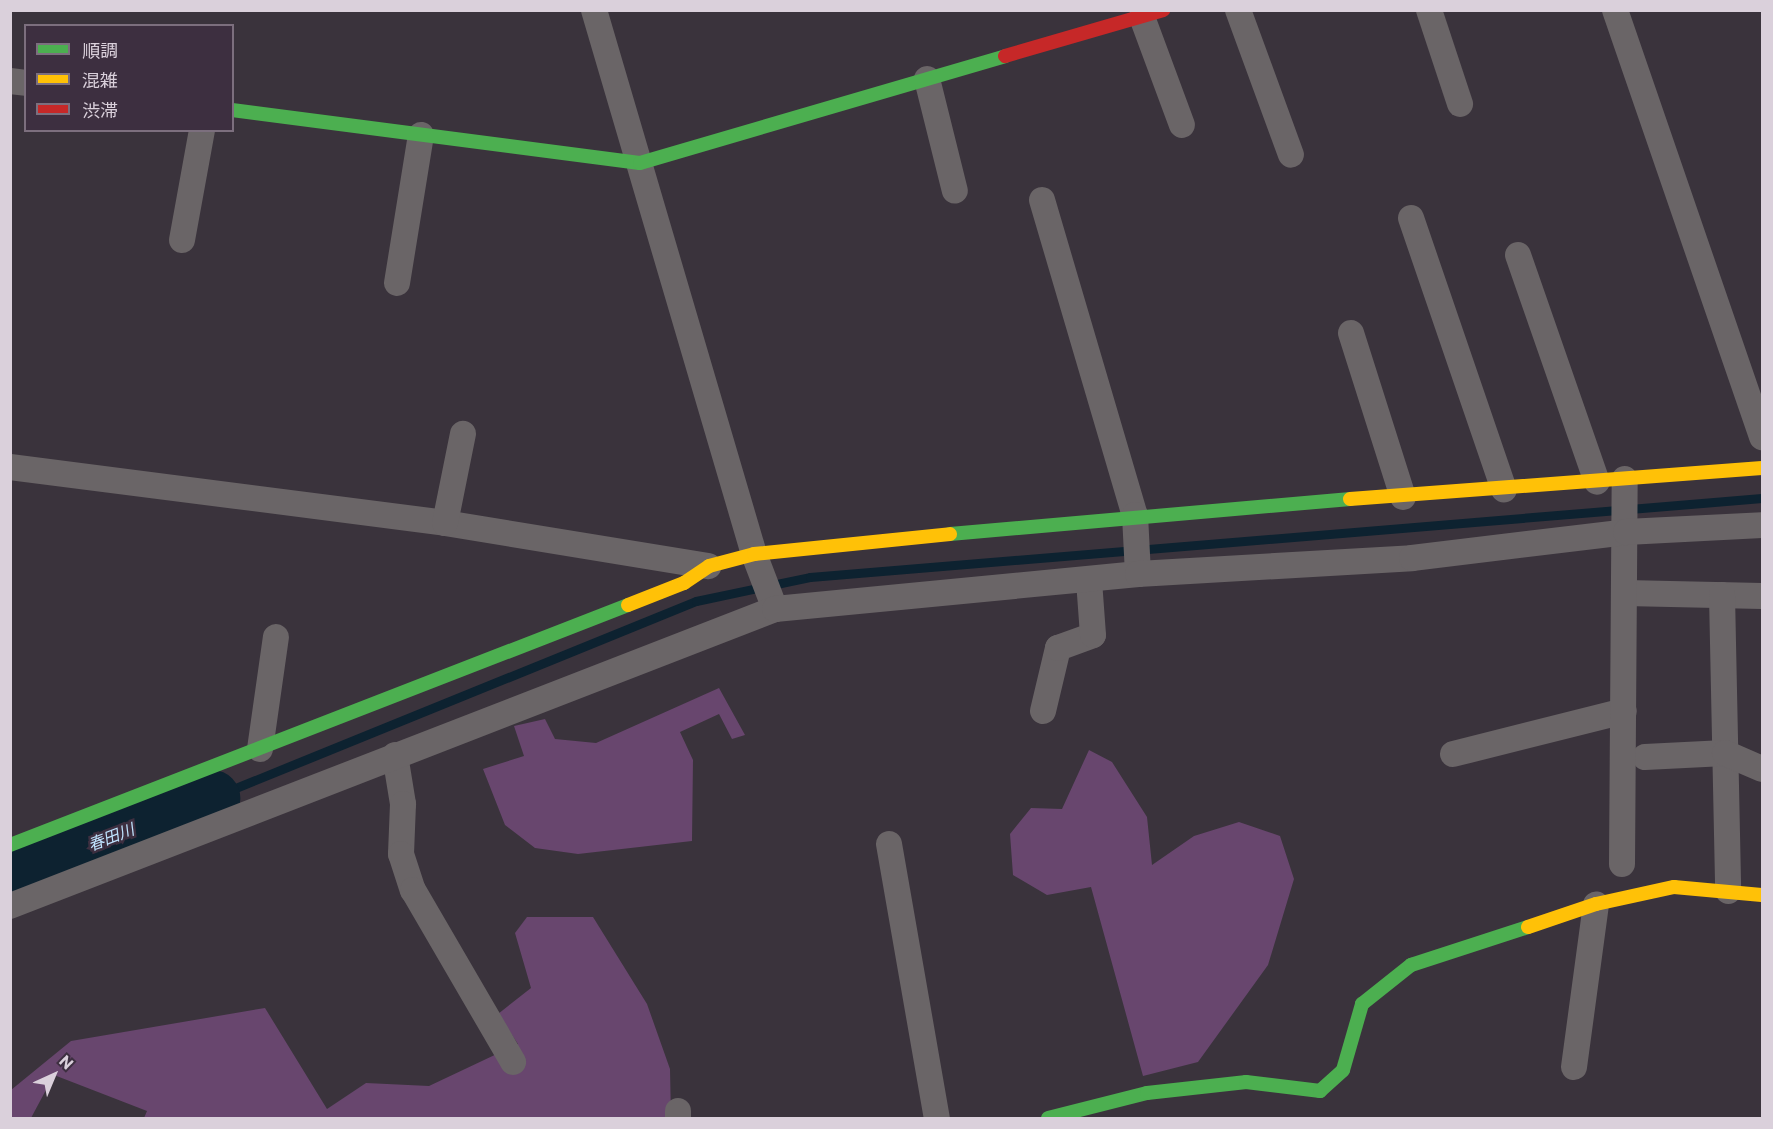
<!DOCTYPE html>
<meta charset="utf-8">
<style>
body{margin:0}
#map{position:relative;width:1773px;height:1129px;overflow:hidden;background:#3a333c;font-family:Commissioner,"Noto Sans JP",sans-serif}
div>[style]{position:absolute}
.green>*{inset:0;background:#68466e}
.stream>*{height:9px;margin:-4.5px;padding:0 4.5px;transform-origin:4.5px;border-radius:4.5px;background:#0d2230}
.river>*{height:57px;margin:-28.5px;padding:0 28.5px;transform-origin:28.5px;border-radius:28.5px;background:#0d2230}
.street>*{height:26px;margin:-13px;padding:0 13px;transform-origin:13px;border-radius:13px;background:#6a6567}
.fast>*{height:14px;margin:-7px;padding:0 7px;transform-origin:7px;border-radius:7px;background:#4caf50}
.slow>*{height:14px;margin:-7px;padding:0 7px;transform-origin:7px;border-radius:7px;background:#ffc107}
.jam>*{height:14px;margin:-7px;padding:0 7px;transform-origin:7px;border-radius:7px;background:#c62828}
span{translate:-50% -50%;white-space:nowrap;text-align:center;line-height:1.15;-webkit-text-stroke:5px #3d2f40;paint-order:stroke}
.water-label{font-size:16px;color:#bfe3fe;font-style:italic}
.frame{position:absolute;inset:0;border:12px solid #dad0db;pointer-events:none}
.legend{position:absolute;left:24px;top:24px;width:210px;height:108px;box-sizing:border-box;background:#3d2f40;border:2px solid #7c6f7e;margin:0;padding:8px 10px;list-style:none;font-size:18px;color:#dad0db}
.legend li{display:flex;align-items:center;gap:12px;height:30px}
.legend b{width:30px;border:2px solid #7c6f7e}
.north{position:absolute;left:24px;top:1045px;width:60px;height:60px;-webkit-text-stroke:4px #3d2f40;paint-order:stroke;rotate:44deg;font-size:16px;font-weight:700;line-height:24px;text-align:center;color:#dad0db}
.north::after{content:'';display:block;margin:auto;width:21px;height:27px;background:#dad0db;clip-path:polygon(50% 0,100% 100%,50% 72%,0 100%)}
</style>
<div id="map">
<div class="green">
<div style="clip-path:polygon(719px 688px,745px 735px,732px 739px,719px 714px,680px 732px,693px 760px,692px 841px,578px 854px,535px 848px,505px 825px,483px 769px,524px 756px,514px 726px,545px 719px,555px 739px,596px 743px)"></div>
<div style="clip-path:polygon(1089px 750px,1112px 762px,1147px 817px,1152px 865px,1194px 836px,1239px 822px,1280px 836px,1294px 879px,1268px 965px,1198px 1062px,1143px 1076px,1091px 887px,1047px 895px,1013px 875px,1010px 834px,1031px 808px,1062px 809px)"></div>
<div style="clip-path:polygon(527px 917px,593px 917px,647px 1004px,670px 1069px,671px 1118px,144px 1118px,147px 1111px,54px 1075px,31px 1118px,11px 1118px,11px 1090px,71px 1041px,265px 1008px,327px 1109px,366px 1083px,429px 1086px,518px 1044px,498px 1014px,531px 988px,515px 933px)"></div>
</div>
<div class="stream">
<div style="left:211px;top:798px;width:523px;rotate:-22.11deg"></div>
<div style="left:696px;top:601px;width:116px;rotate:-11.9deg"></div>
<div style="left:810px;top:577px;width:955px;rotate:-4.74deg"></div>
</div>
<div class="river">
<div style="left:10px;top:876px;width:216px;rotate:-21.2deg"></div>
</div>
<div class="street">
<div style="left:594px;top:10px;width:567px;rotate:73.61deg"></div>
<div style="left:754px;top:554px;width:59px;rotate:69.1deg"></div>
<div style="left:1238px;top:10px;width:154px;rotate:69.9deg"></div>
<div style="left:1429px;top:10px;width:99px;rotate:71.7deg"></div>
<div style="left:1615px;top:10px;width:452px;rotate:71deg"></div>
<div style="left:1142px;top:17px;width:115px;rotate:69.7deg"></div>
<div style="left:927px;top:79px;width:115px;rotate:76deg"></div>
<div style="left:10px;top:81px;width:16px;rotate:7deg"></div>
<div style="left:1042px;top:200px;width:328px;rotate:73.6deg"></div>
<div style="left:1135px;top:515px;width:59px;rotate:87.1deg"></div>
<div style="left:1411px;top:218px;width:287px;rotate:71.1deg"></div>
<div style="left:182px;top:240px;width:112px;rotate:-79.7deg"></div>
<div style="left:1518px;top:255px;width:240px;rotate:70.8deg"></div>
<div style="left:397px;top:283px;width:150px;rotate:-80.8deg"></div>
<div style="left:1351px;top:333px;width:172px;rotate:72.4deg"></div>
<div style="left:10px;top:467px;width:439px;rotate:7.3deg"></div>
<div style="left:445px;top:523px;width:267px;rotate:9.3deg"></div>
<div style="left:445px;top:523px;width:91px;rotate:-78.6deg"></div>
<div style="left:1625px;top:593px;width:137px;rotate:1.3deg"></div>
<div style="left:1722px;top:595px;width:296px;rotate:88.8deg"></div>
<div style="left:1043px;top:711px;width:65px;rotate:-76.6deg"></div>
<div style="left:1058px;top:648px;width:37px;rotate:-20deg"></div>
<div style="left:1093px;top:635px;width:54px;rotate:-94.2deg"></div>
<div style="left:260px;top:749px;width:113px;rotate:-81.9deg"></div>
<div style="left:1453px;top:754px;width:176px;rotate:-14.1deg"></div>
<div style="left:395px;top:755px;width:50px;rotate:80.7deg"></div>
<div style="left:403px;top:804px;width:50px;rotate:92.3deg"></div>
<div style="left:401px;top:854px;width:38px;rotate:72deg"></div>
<div style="left:413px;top:890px;width:199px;rotate:59.8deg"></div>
<div style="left:1645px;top:757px;width:80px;rotate:-2.9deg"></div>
<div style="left:1725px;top:753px;width:40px;rotate:23.4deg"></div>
<div style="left:889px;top:844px;width:278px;rotate:80.1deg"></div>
<div style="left:1622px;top:864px;width:385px;rotate:-89.6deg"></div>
<div style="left:10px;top:906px;width:821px;rotate:-21.22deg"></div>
<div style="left:775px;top:609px;width:365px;rotate:-5.5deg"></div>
<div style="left:1138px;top:574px;width:274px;rotate:-3.3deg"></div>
<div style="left:1412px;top:558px;width:216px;rotate:-6.9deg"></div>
<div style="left:1626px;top:532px;width:136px;rotate:-2.9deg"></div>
<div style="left:1574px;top:1067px;width:164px;rotate:-82.3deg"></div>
<div style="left:678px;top:1111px;width:7px;rotate:90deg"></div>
</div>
<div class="fast">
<div style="left:232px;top:110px;width:411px;rotate:7.4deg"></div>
<div style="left:640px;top:163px;width:380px;rotate:-16.3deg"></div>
<div style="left:950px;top:534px;width:402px;rotate:-5deg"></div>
<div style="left:10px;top:845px;width:663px;rotate:-21.22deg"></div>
<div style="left:1048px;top:1118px;width:102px;rotate:-14.2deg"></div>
<div style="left:1147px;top:1093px;width:100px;rotate:-6.3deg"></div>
<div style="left:1246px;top:1082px;width:75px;rotate:6.9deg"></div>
<div style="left:1320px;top:1091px;width:31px;rotate:-42deg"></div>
<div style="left:1343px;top:1070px;width:69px;rotate:-73.9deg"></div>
<div style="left:1362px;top:1004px;width:63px;rotate:-38.5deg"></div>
<div style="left:1411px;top:965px;width:123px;rotate:-18deg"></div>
</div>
<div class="slow">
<div style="left:1350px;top:499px;width:413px;rotate:-4.3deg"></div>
<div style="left:628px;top:605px;width:60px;rotate:-21.4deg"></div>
<div style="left:684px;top:583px;width:30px;rotate:-34deg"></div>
<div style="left:709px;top:566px;width:47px;rotate:-14.9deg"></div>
<div style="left:754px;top:554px;width:197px;rotate:-5.8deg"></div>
<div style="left:1528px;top:927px;width:72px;rotate:-18.7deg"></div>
<div style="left:1596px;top:904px;width:80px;rotate:-12.3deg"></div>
<div style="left:1674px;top:887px;width:88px;rotate:5.2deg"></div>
</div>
<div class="jam">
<div style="left:1005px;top:56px;width:165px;rotate:-16.2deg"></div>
</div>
<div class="water-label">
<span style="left:111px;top:837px;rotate:-21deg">春田川</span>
</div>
<div class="frame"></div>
<ul class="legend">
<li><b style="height:8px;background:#4caf50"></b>順調</li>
<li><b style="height:8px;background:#ffc107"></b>混雑</li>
<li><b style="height:8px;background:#c62828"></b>渋滞</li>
</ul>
<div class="north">N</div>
</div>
